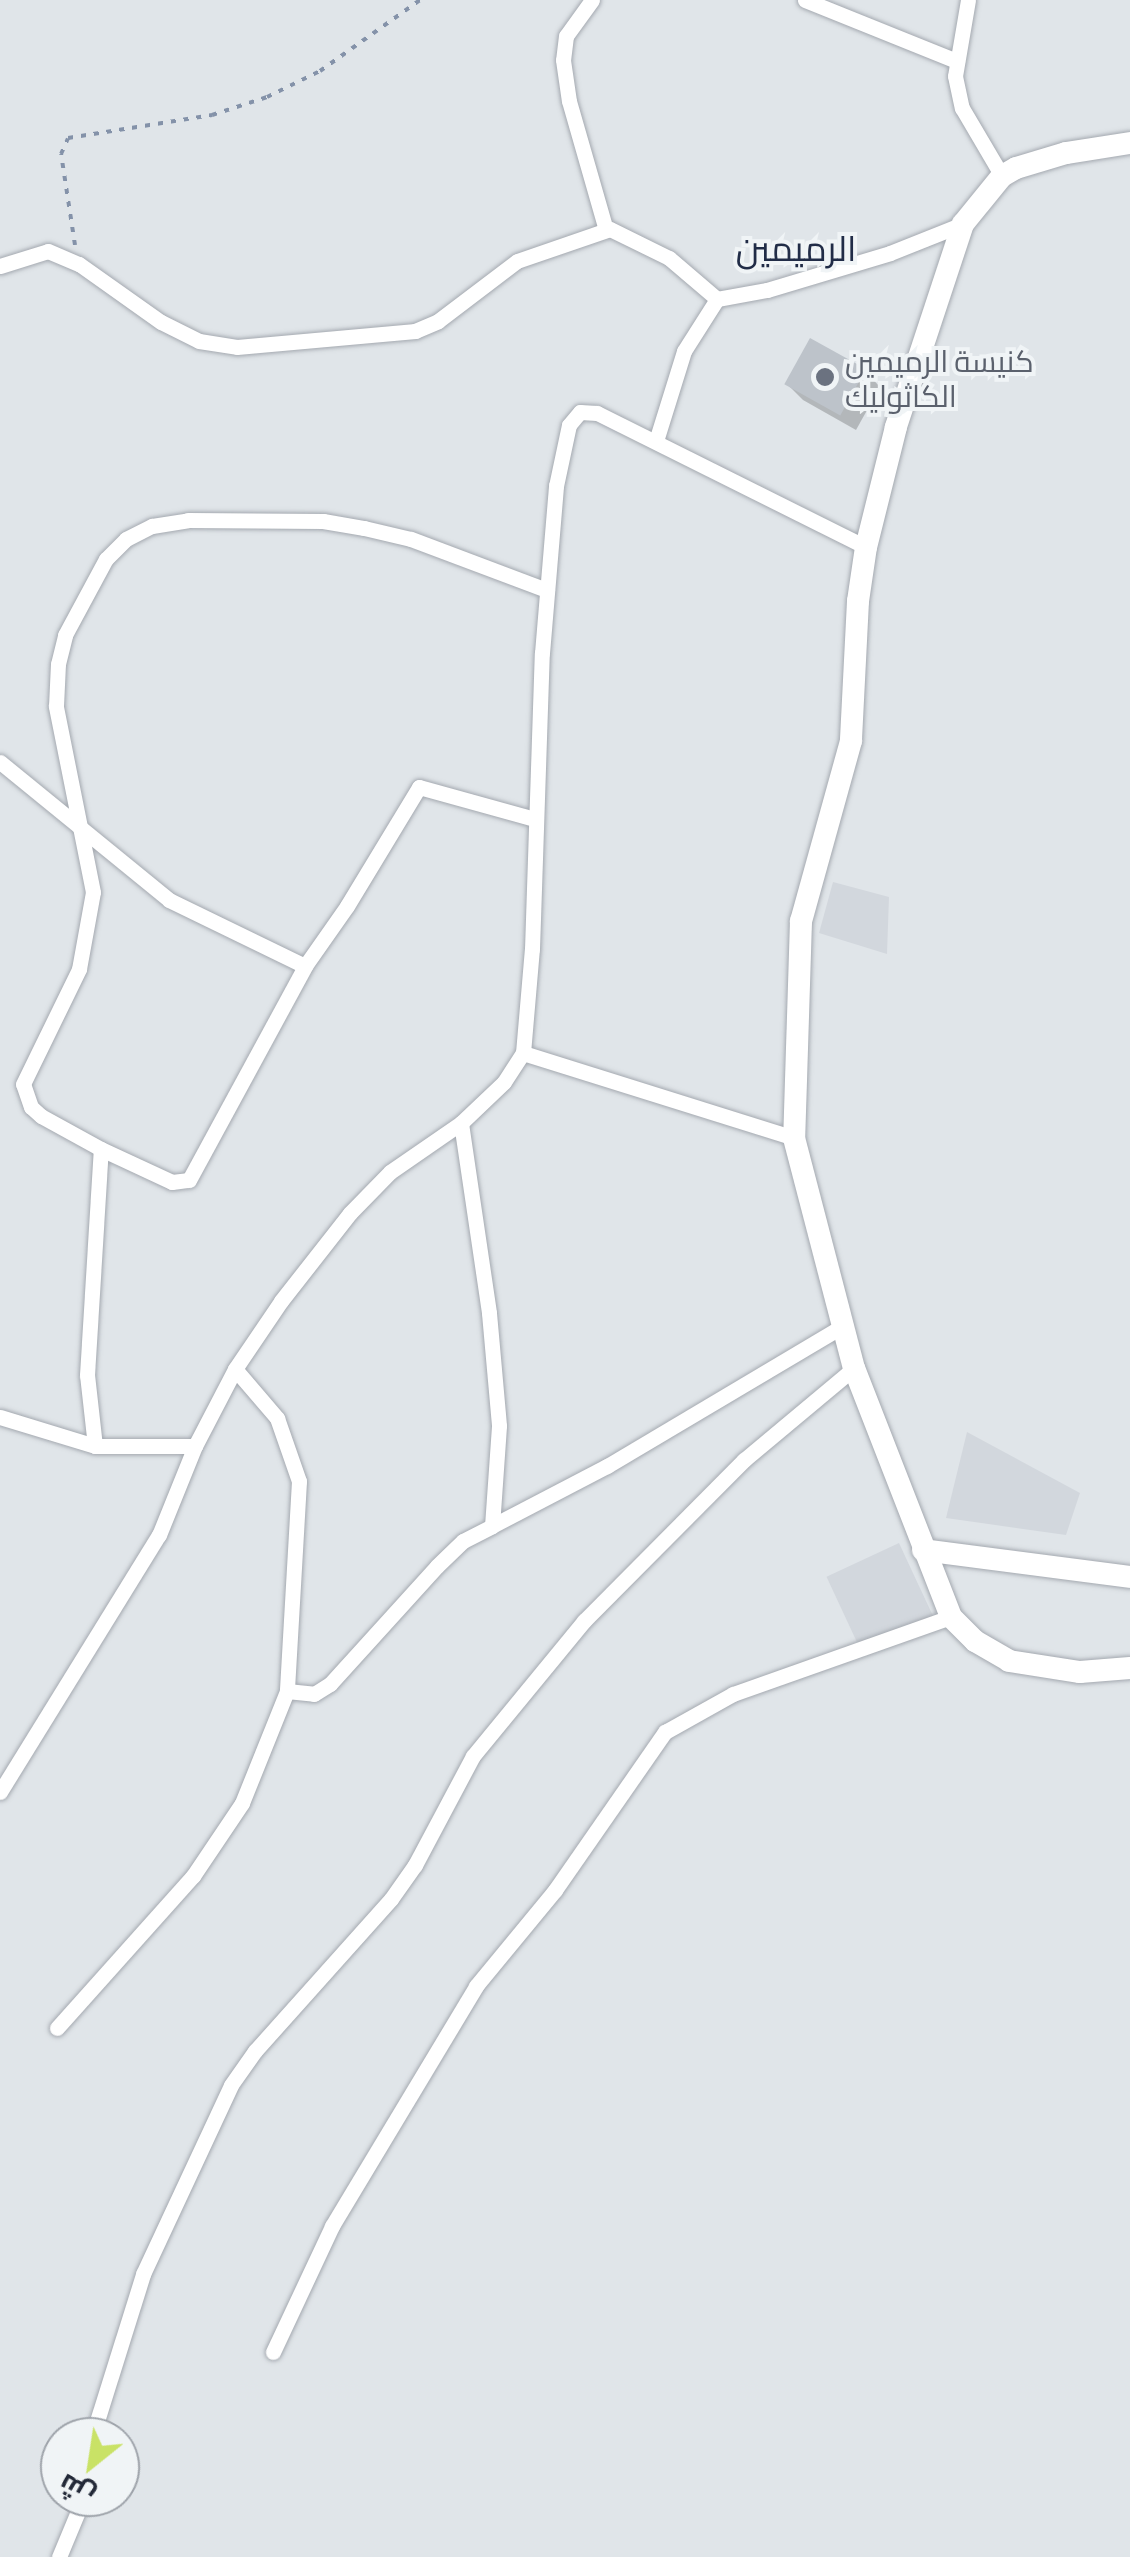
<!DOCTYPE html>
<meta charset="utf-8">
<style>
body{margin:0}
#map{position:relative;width:1130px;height:2557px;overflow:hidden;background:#e0e5e9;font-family:Commissioner,Cairo,sans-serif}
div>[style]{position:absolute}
.built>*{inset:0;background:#d2d7dd;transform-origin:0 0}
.shadow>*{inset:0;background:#0003}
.building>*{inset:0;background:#bdc3ca;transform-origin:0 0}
.path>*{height:4px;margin-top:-2px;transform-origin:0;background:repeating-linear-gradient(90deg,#8492a9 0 5px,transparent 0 13px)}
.roads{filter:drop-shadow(0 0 2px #a4a9b0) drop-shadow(0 0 2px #a4a9b0)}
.street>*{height:15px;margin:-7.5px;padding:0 7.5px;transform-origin:7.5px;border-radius:7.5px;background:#fff}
.secondary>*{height:22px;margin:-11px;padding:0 11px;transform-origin:11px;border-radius:11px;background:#fff}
.dots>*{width:28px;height:28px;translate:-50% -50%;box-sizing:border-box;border:5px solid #f0f4f6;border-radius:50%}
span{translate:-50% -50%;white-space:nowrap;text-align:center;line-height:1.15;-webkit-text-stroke:8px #f0f4f6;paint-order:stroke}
.worship-label{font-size:30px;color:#5b616d}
.left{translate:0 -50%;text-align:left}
.quarter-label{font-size:35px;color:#212c47}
.north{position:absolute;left:40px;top:2417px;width:100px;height:100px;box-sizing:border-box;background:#f0f4f6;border:2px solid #9ea3aa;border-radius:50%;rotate:210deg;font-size:28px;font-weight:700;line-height:40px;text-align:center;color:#232938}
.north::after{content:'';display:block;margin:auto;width:35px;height:45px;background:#c9e266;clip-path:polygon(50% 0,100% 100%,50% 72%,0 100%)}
</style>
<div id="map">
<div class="built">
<div style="clip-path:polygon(833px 882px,889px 897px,887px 954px,819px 933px)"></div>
<div style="clip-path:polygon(967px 1432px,1080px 1493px,1066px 1535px,946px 1518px)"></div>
<div style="left:899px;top:1543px;width:84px;height:80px;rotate:65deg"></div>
</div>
<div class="shadow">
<div style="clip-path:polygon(865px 371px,880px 387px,856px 430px,803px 400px,787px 384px)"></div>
</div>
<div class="building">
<div style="left:810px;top:338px;width:64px;height:53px;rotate:29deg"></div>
</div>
<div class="path">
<div style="left:75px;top:245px;width:92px;rotate:-98.7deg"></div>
<div style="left:61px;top:154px;width:17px;rotate:-66deg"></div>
<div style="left:68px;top:138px;width:146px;rotate:-9.1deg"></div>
<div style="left:212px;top:115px;width:58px;rotate:-18.1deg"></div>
<div style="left:267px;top:97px;width:59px;rotate:-26.1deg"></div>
<div style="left:320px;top:71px;width:123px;rotate:-35.4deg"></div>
</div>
<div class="roads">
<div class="street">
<div style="left:592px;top:0;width:44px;rotate:125.8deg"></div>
<div style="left:566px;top:36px;width:24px;rotate:97deg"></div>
<div style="left:563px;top:60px;width:41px;rotate:81.7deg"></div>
<div style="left:569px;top:101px;width:134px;rotate:74deg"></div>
<div style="left:805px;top:0;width:164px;rotate:21.9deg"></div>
<div style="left:968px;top:0;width:77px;rotate:99.7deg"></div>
<div style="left:955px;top:76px;width:33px;rotate:78deg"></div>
<div style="left:962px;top:108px;width:79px;rotate:59.5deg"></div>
<div style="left:0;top:266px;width:50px;rotate:-17.4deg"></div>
<div style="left:48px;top:251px;width:34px;rotate:23deg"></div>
<div style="left:79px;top:264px;width:100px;rotate:35.3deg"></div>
<div style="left:161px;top:322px;width:42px;rotate:26.6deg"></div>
<div style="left:199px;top:341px;width:38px;rotate:9deg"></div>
<div style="left:237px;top:347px;width:179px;rotate:-5.1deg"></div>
<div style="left:415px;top:331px;width:25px;rotate:-23deg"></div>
<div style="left:438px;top:321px;width:99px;rotate:-37.2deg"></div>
<div style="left:517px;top:261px;width:98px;rotate:-19deg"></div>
<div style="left:610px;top:229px;width:66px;rotate:26.2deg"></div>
<div style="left:669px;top:258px;width:63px;rotate:40.5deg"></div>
<div style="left:656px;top:441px;width:94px;rotate:-72.7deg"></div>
<div style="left:684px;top:351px;width:62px;rotate:-57.6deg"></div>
<div style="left:717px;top:299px;width:51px;rotate:-10.2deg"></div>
<div style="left:767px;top:290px;width:128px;rotate:-16.7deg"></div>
<div style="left:890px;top:253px;width:79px;rotate:-21.7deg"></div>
<div style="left:0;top:762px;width:218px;rotate:39.2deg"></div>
<div style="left:169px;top:900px;width:151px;rotate:25.9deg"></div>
<div style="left:305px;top:966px;width:73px;rotate:-55deg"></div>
<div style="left:347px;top:906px;width:139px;rotate:-58.8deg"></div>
<div style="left:419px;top:787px;width:119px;rotate:15.5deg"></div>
<div style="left:523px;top:1053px;width:284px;rotate:17.4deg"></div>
<div style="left:461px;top:1123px;width:192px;rotate:81.6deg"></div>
<div style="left:489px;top:1313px;width:113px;rotate:84.9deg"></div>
<div style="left:499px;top:1426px;width:100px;rotate:94deg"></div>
<div style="left:492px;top:1526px;width:130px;rotate:-27.6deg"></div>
<div style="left:607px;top:1466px;width:272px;rotate:-30.7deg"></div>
<div style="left:101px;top:1149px;width:78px;rotate:24.9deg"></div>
<div style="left:172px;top:1182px;width:17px;rotate:-7deg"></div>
<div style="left:189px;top:1180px;width:243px;rotate:-61.5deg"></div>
<div style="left:235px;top:1369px;width:65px;rotate:49.4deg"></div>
<div style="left:277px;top:1418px;width:67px;rotate:70.8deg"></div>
<div style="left:299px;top:1481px;width:210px;rotate:93.3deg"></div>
<div style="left:287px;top:1691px;width:27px;rotate:6deg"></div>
<div style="left:314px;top:1694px;width:19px;rotate:-32deg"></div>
<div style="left:330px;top:1684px;width:159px;rotate:-47.8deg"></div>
<div style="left:437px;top:1566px;width:36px;rotate:-44deg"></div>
<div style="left:463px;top:1541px;width:33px;rotate:-27deg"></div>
<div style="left:0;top:1417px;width:99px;rotate:17deg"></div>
<div style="left:195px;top:1446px;width:100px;rotate:180deg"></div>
<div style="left:95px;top:1446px;width:71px;rotate:-96.4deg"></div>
<div style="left:87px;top:1375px;width:226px;rotate:-86.5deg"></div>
<div style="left:101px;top:1149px;width:68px;rotate:-151.2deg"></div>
<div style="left:41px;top:1116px;width:13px;rotate:-138deg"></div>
<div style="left:31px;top:1107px;width:24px;rotate:-109deg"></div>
<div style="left:23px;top:1084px;width:128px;rotate:-64deg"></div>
<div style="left:79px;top:969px;width:78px;rotate:-79.7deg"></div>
<div style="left:93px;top:892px;width:190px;rotate:-101.3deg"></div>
<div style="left:56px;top:706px;width:42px;rotate:-87.3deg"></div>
<div style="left:58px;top:664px;width:30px;rotate:-76deg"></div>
<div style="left:65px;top:635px;width:86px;rotate:-61.7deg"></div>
<div style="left:106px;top:559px;width:28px;rotate:-45deg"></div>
<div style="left:126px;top:539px;width:29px;rotate:-27deg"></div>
<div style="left:152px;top:526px;width:36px;rotate:-9deg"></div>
<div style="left:188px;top:520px;width:135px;rotate:0.4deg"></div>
<div style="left:323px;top:521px;width:42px;rotate:9.7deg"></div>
<div style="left:364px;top:528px;width:48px;rotate:13.2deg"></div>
<div style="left:411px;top:539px;width:145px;rotate:20.6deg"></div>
<div style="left:0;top:1792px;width:302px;rotate:-58.3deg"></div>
<div style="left:159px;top:1535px;width:96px;rotate:-68deg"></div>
<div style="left:195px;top:1446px;width:87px;rotate:-62.5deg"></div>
<div style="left:235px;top:1369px;width:82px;rotate:-55.9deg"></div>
<div style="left:281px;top:1301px;width:112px;rotate:-51.9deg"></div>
<div style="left:350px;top:1213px;width:57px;rotate:-45.7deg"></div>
<div style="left:390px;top:1172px;width:86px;rotate:-34.6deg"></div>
<div style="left:461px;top:1123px;width:59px;rotate:-43.6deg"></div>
<div style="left:504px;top:1082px;width:35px;rotate:-57deg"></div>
<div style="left:523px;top:1053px;width:104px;rotate:-85.1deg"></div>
<div style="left:532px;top:949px;width:296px;rotate:-88.1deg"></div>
<div style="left:542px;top:653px;width:168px;rotate:-85.2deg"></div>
<div style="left:556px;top:486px;width:62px;rotate:-78deg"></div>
<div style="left:569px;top:425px;width:17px;rotate:-50deg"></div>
<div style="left:580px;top:412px;width:17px;rotate:3deg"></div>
<div style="left:597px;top:413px;width:301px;rotate:26.5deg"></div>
<div style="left:57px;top:2028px;width:204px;rotate:-48.2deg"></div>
<div style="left:193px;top:1876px;width:88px;rotate:-56.1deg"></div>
<div style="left:242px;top:1803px;width:121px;rotate:-68.1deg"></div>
<div style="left:273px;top:2352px;width:139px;rotate:-64.9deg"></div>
<div style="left:332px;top:2226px;width:280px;rotate:-59deg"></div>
<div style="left:476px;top:1986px;width:124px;rotate:-50.5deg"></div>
<div style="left:555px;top:1890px;width:193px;rotate:-55.2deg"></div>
<div style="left:665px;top:1732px;width:78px;rotate:-29.2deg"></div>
<div style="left:733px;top:1694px;width:231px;rotate:-19.5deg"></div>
<div style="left:92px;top:2437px;width:171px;rotate:-72.6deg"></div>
<div style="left:143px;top:2274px;width:208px;rotate:-65deg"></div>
<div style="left:231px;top:2085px;width:42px;rotate:-54.8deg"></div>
<div style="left:255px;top:2051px;width:204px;rotate:-48.2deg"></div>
<div style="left:391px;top:1899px;width:42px;rotate:-54.8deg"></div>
<div style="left:415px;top:1865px;width:123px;rotate:-62deg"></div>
<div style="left:473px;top:1756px;width:175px;rotate:-50.6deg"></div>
<div style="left:584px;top:1621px;width:227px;rotate:-45.2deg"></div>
<div style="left:744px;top:1460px;width:143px;rotate:-39.9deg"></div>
<div style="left:59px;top:2557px;width:65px;rotate:-67.4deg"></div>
</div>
<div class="secondary">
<div style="left:1130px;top:143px;width:65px;rotate:171.1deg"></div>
<div style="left:1066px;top:153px;width:52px;rotate:163.3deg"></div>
<div style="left:1016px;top:168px;width:16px;rotate:150deg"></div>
<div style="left:1002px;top:176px;width:62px;rotate:129.1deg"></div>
<div style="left:963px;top:224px;width:214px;rotate:108.3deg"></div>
<div style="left:896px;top:427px;width:124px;rotate:104deg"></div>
<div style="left:866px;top:547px;width:55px;rotate:98.4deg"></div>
<div style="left:858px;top:601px;width:140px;rotate:92.9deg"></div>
<div style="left:851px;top:741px;width:187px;rotate:105.5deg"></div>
<div style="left:801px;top:921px;width:217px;rotate:91.8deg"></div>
<div style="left:794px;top:1138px;width:238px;rotate:75.4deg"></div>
<div style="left:854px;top:1368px;width:267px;rotate:68.7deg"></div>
<div style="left:951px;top:1617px;width:34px;rotate:45deg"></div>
<div style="left:975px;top:1641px;width:39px;rotate:30deg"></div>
<div style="left:1009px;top:1661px;width:72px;rotate:8.8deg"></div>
<div style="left:1080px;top:1672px;width:50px;rotate:-4.6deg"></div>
<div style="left:923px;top:1550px;width:209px;rotate:7.4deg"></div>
</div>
</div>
<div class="dots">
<div style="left:825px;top:377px;background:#6b7280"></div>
</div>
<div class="worship-label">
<span class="left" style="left:845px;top:377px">كنيسة الرميمين<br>الكاثوليك</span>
</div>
<div class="quarter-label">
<span style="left:796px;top:247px">الرميمين</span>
</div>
<div class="north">ش</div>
</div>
